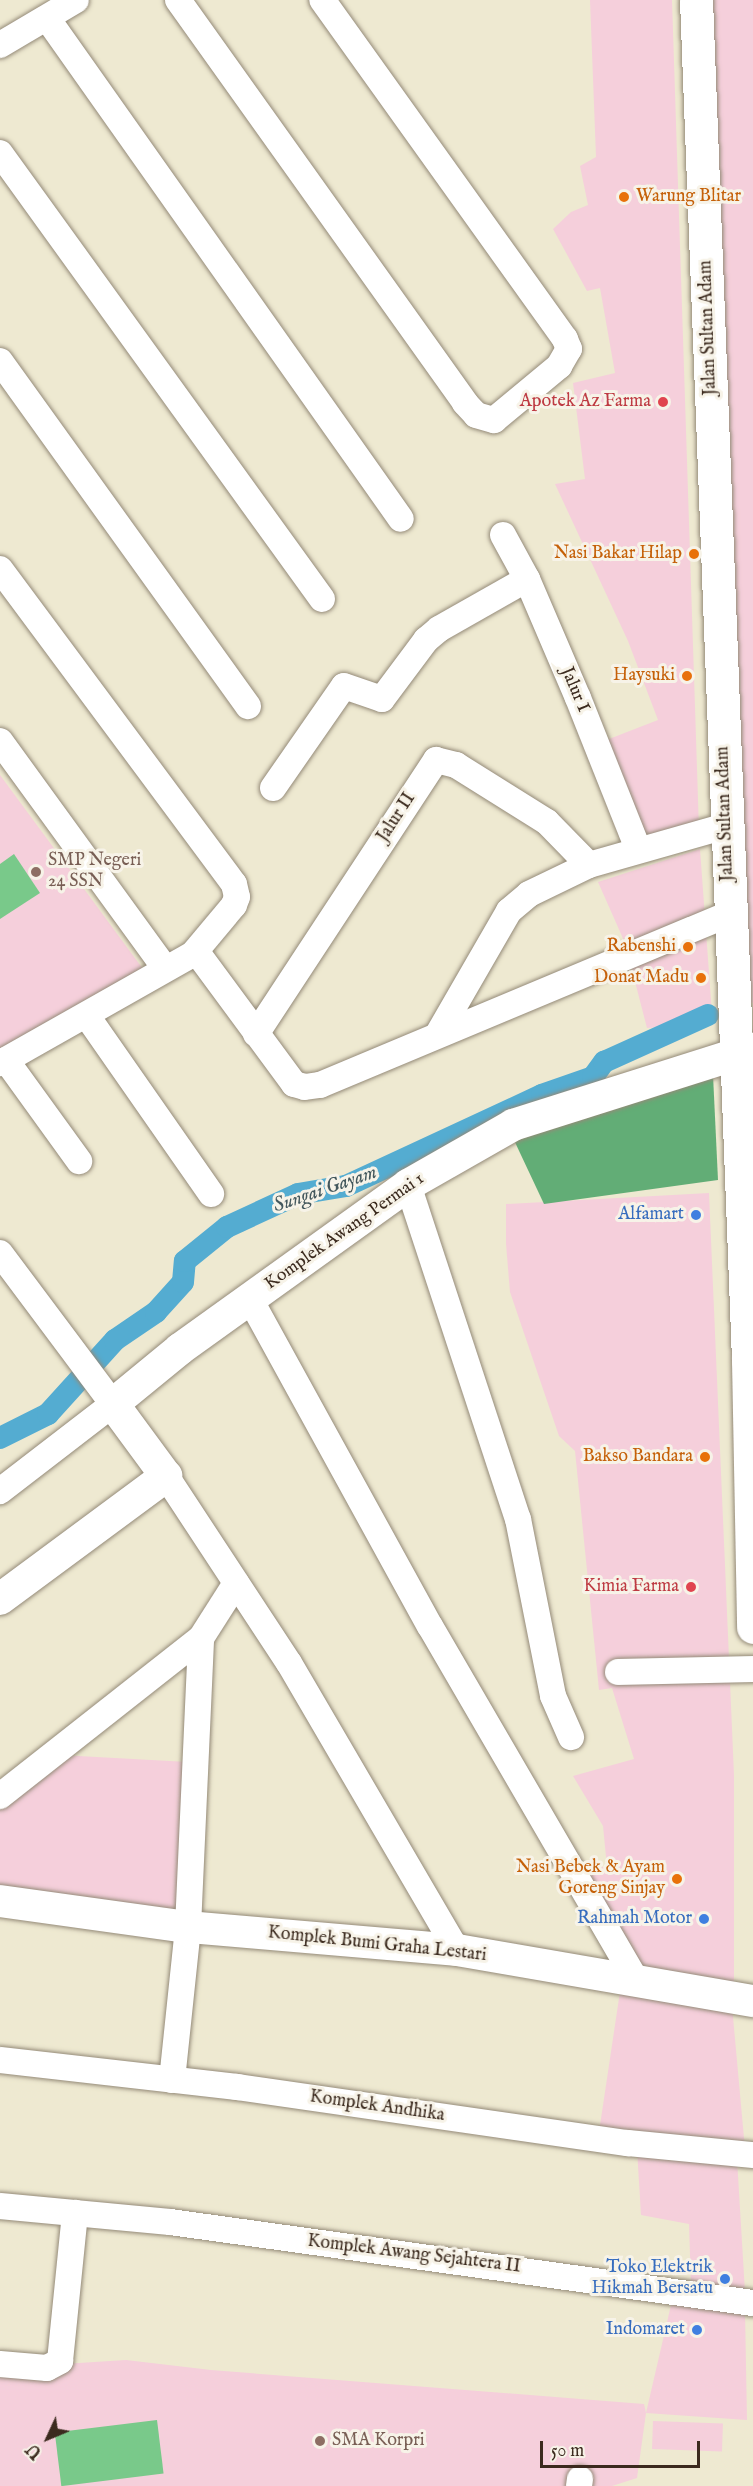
<!DOCTYPE html>
<style>
body{margin:0}
#map{position:relative;width:753px;height:2486px;overflow:hidden;background:#eee9d1;font-family:"IM FELL English",serif}
div>[style]{position:absolute}
.built>*{inset:0;background:#f5cfdb;transform-origin:0 0}
.green>*{inset:0;background:#79c98a;transform-origin:0 0}
.forest>*{inset:0;background:#62ad76}
.canal>*{height:22px;margin:-11px;padding:0 11px;transform-origin:11px;border-radius:11px;background:#54acd1}
.roads{filter:drop-shadow(0 0 2px #948a78) drop-shadow(0 0 2px #948a78)}
.minor>*{height:26px;margin:-13px;padding:0 13px;transform-origin:13px;border-radius:13px;background:#fff}
.tertiary>*{height:32px;margin:-16px;padding:0 16px;transform-origin:16px;border-radius:16px;background:#fff}
.primary>*{height:33px;margin:-16.5px;padding:0 16.5px;transform-origin:16.5px;border-radius:16.5px;background:#fff}
.dots>*{width:16px;height:16px;translate:-50% -50%;box-sizing:border-box;border:3px solid #f7f3e8;border-radius:50%}
span{translate:-50% -50%;white-space:nowrap;text-align:center;line-height:1.15;-webkit-text-stroke:6px #f7f3e8;paint-order:stroke}
.food-label{font-size:18px;color:#c56008}
.left{translate:0 -50%;text-align:left}
.right{translate:-100% -50%;text-align:right}
.street-label{font-size:18px;color:#3b2a1e}
.health-label{font-size:18px;color:#be3a42}
.education-label{font-size:18px;color:#785e54}
.shop-label{font-size:18px;color:#366cbe}
.water-label{font-size:20px;color:#44585d;font-style:italic}
.north{position:absolute;left:18px;top:2408px;width:60px;height:60px;-webkit-text-stroke:4px #f7f3e8;paint-order:stroke;rotate:226deg;font-size:16px;font-weight:700;line-height:24px;text-align:center;color:#3b2a1e}
.north::after{content:'';display:block;margin:auto;width:21px;height:27px;background:#3b2a1e;clip-path:polygon(50% 0,100% 100%,50% 72%,0 100%)}
.scale{position:absolute;left:540px;top:2441px;width:160px;height:27px;box-sizing:border-box;border:3px solid #3b2a1e;border-top:0;padding-left:8px;font-size:18px;line-height:21px;white-space:nowrap;color:#3b2a1e;-webkit-text-stroke:4px #f7f3e8;paint-order:stroke}
</style>
<div id="map">
<div class="built">
<div style="clip-path:polygon(590px 0,672px 0,699px 830px,642px 851px,591px 746px,658px 720px,628px 641px,555px 484px,585px 479px,573px 383px,615px 373px,600px 288px,587px 291px,553px 229px,571px 212px,588px 205px,580px 166px,596px 157px)"></div>
<div style="clip-path:polygon(705px 0,753px 0,753px 1003px,745px 1001px)"></div>
<div style="clip-path:polygon(0 775px,143px 969px,0 1055px)"></div>
<div style="clip-path:polygon(700px 849px,712px 1014px,677px 1026px,647px 1028px,625px 943px,598px 882px)"></div>
<div style="clip-path:polygon(709px 1193px,734px 1775px,734px 1987px,644px 1976px,574px 1868px,607px 1867px,603px 1826px,573px 1776px,634px 1759px,612px 1688px,599px 1690px,575px 1451px,559px 1436px,510px 1292px,506px 1244px,506px 1204px)"></div>
<div style="clip-path:polygon(60px 1755px,188px 1762px,181px 1909px,155px 1914px,0 1889px,0 1807px)"></div>
<div style="clip-path:polygon(621px 1985px,732px 2006px,745px 2149px,599px 2132px)"></div>
<div style="clip-path:polygon(637px 2149px,737px 2159px,745px 2292px,691px 2286px,689px 2224px,641px 2215px)"></div>
<div style="clip-path:polygon(671px 2305px,745px 2311px,747px 2420px,646px 2413px,637px 2478px,612px 2486px,0 2486px,0 2368px,126px 2360px,211px 2370px,644px 2404px,646px 2413px)"></div>
<div style="left:653px;top:2421px;width:70px;height:28px;rotate:2deg"></div>
</div>
<div class="green">
<div style="clip-path:polygon(14px 854px,40px 893px,0 919px,0 864px)"></div>
<div style="left:157px;top:2420px;width:54px;height:103px;rotate:83deg"></div>
</div>
<div class="forest">
<div style="clip-path:polygon(713px 1075px,718px 1180px,544px 1204px,513px 1138px)"></div>
</div>
<div class="canal">
<div style="left:0;top:1438px;width:54px;rotate:-26.6deg"></div>
<div style="left:48px;top:1414px;width:100px;rotate:-47.8deg"></div>
<div style="left:115px;top:1340px;width:50px;rotate:-34.3deg"></div>
<div style="left:156px;top:1312px;width:40px;rotate:-48deg"></div>
<div style="left:183px;top:1282px;width:21px;rotate:-85deg"></div>
<div style="left:185px;top:1261px;width:54px;rotate:-39deg"></div>
<div style="left:227px;top:1227px;width:78px;rotate:-24.9deg"></div>
<div style="left:298px;top:1194px;width:49px;rotate:-9.5deg"></div>
<div style="left:346px;top:1186px;width:216px;rotate:-24.9deg"></div>
<div style="left:542px;top:1095px;width:54px;rotate:-19.4deg"></div>
<div style="left:593px;top:1077px;width:19px;rotate:-54deg"></div>
<div style="left:604px;top:1062px;width:114px;rotate:-24.3deg"></div>
</div>
<div class="roads">
<div class="minor">
<div style="left:178px;top:0;width:495px;rotate:54.5deg"></div>
<div style="left:465px;top:403px;width:16px;rotate:47deg"></div>
<div style="left:476px;top:415px;width:19px;rotate:16deg"></div>
<div style="left:494px;top:420px;width:85px;rotate:-39.7deg"></div>
<div style="left:559px;top:366px;width:20px;rotate:-60deg"></div>
<div style="left:569px;top:349px;width:11px;rotate:-112deg"></div>
<div style="left:565px;top:339px;width:417px;rotate:-125.6deg"></div>
<div style="left:47px;top:18px;width:613px;rotate:54.76deg"></div>
<div style="left:0;top:45px;width:88px;rotate:-30.6deg"></div>
<div style="left:0;top:153px;width:550px;rotate:54.17deg"></div>
<div style="left:0;top:361px;width:425px;rotate:54.3deg"></div>
<div style="left:503px;top:535px;width:50px;rotate:61.4deg"></div>
<div style="left:527px;top:579px;width:129px;rotate:66.8deg"></div>
<div style="left:578px;top:698px;width:162px;rotate:68.3deg"></div>
<div style="left:0;top:569px;width:392px;rotate:53.4deg"></div>
<div style="left:234px;top:884px;width:13px;rotate:77deg"></div>
<div style="left:237px;top:897px;width:9px;rotate:111deg"></div>
<div style="left:234px;top:905px;width:64px;rotate:129.9deg"></div>
<div style="left:193px;top:954px;width:222px;rotate:150.5deg"></div>
<div style="left:0;top:741px;width:281px;rotate:54deg"></div>
<div style="left:273px;top:788px;width:124px;rotate:-55.2deg"></div>
<div style="left:344px;top:686px;width:40px;rotate:18.9deg"></div>
<div style="left:382px;top:699px;width:74px;rotate:-53.3deg"></div>
<div style="left:426px;top:640px;width:17px;rotate:-40deg"></div>
<div style="left:439px;top:629px;width:101px;rotate:-29.6deg"></div>
<div style="left:196px;top:951px;width:165px;rotate:53.6deg"></div>
<div style="left:294px;top:1084px;width:11px;rotate:15deg"></div>
<div style="left:305px;top:1087px;width:15px;rotate:-8deg"></div>
<div style="left:320px;top:1085px;width:446px;rotate:-22.7deg"></div>
<div style="left:87px;top:1016px;width:217px;rotate:55.1deg"></div>
<div style="left:256px;top:1034px;width:328px;rotate:-56.7deg"></div>
<div style="left:436px;top:760px;width:21px;rotate:14deg"></div>
<div style="left:456px;top:765px;width:107px;rotate:32.1deg"></div>
<div style="left:547px;top:822px;width:60px;rotate:45.7deg"></div>
<div style="left:438px;top:1034px;width:142px;rotate:-60deg"></div>
<div style="left:509px;top:911px;width:26px;rotate:-40deg"></div>
<div style="left:529px;top:894px;width:67px;rotate:-25.8deg"></div>
<div style="left:589px;top:865px;width:142px;rotate:-15.9deg"></div>
<div style="left:6px;top:1060px;width:125px;rotate:54.1deg"></div>
<div style="left:408px;top:1185px;width:352px;rotate:71.8deg"></div>
<div style="left:518px;top:1519px;width:180px;rotate:78.8deg"></div>
<div style="left:553px;top:1696px;width:45px;rotate:66.3deg"></div>
<div style="left:0;top:1253px;width:189px;rotate:53.2deg"></div>
<div style="left:113px;top:1404px;width:143px;rotate:142.4deg"></div>
<div style="left:250px;top:1299px;width:373px;rotate:61.2deg"></div>
<div style="left:430px;top:1626px;width:413px;rotate:59.8deg"></div>
<div style="left:166px;top:1476px;width:224px;rotate:56.7deg"></div>
<div style="left:289px;top:1663px;width:333px;rotate:59.7deg"></div>
<div style="left:618px;top:1672px;width:135px;rotate:-1.3deg"></div>
<div style="left:0;top:1796px;width:256px;rotate:-38.2deg"></div>
<div style="left:201px;top:1638px;width:65px;rotate:-57.5deg"></div>
<div style="left:0;top:2060px;width:239px;rotate:6.5deg"></div>
<div style="left:237px;top:2087px;width:395px;rotate:8.2deg"></div>
<div style="left:628px;top:2143px;width:126px;rotate:5.5deg"></div>
<div style="left:172px;top:2080px;width:154px;rotate:-84deg"></div>
<div style="left:188px;top:1927px;width:289px;rotate:-87.4deg"></div>
<div style="left:0;top:2206px;width:171px;rotate:5.4deg"></div>
<div style="left:170px;top:2222px;width:589px;rotate:7.91deg"></div>
<div style="left:0;top:2364px;width:47px;rotate:4.9deg"></div>
<div style="left:47px;top:2368px;width:15px;rotate:-28deg"></div>
<div style="left:60px;top:2361px;width:149px;rotate:-84.2deg"></div>
<div style="left:579px;top:2486px;width:7px;rotate:-82deg"></div>
</div>
<div class="tertiary">
<div style="left:0;top:1599px;width:207px;rotate:-36.5deg"></div>
<div style="left:166px;top:1476px;width:89px;rotate:-126.4deg"></div>
<div style="left:113px;top:1404px;width:87px;rotate:-39.4deg"></div>
<div style="left:180px;top:1349px;width:281px;rotate:-35.7deg"></div>
<div style="left:408px;top:1185px;width:121px;rotate:-29.7deg"></div>
<div style="left:513px;top:1125px;width:252px;rotate:-17.6deg"></div>
<div style="left:0;top:1901px;width:190px;rotate:7.9deg"></div>
<div style="left:188px;top:1927px;width:270px;rotate:4.9deg"></div>
<div style="left:457px;top:1950px;width:300px;rotate:9.8deg"></div>
</div>
<div class="primary">
<div style="left:696px;top:0;width:1361px;rotate:87.81deg"></div>
<div style="left:748px;top:1360px;width:267px;rotate:88.9deg"></div>
</div>
</div>
<div class="dots">
<div style="left:624px;top:197px;background:#e8710a"></div>
<div style="left:663px;top:402px;background:#e0444e"></div>
<div style="left:694px;top:554px;background:#e8710a"></div>
<div style="left:687px;top:676px;background:#e8710a"></div>
<div style="left:36px;top:872px;background:#8d6e63"></div>
<div style="left:688px;top:947px;background:#e8710a"></div>
<div style="left:701px;top:978px;background:#e8710a"></div>
<div style="left:696px;top:1215px;background:#3f7fe0"></div>
<div style="left:705px;top:1457px;background:#e8710a"></div>
<div style="left:691px;top:1587px;background:#e0444e"></div>
<div style="left:677px;top:1879px;background:#e8710a"></div>
<div style="left:704px;top:1919px;background:#3f7fe0"></div>
<div style="left:725px;top:2279px;background:#3f7fe0"></div>
<div style="left:697px;top:2330px;background:#3f7fe0"></div>
<div style="left:320px;top:2441px;background:#8d6e63"></div>
</div>
<div class="food-label">
<span class="left" style="left:636px;top:197px">Warung Blitar</span>
<span class="right" style="left:682px;top:554px">Nasi Bakar Hilap</span>
<span class="right" style="left:675px;top:676px">Haysuki</span>
<span class="right" style="left:676px;top:947px">Rabenshi</span>
<span class="right" style="left:689px;top:978px">Donat Madu</span>
<span class="right" style="left:693px;top:1457px">Bakso Bandara</span>
<span class="right" style="left:665px;top:1879px">Nasi Bebek &amp; Ayam<br>Goreng Sinjay</span>
</div>
<div class="street-label">
<span style="left:709px;top:328px;rotate:-92deg">Jalan Sultan Adam</span>
<span style="left:574px;top:690px;rotate:67deg">Jalur I</span>
<span style="left:726px;top:814px;rotate:-92deg">Jalan Sultan Adam</span>
<span style="left:397px;top:818px;rotate:-57deg">Jalur II</span>
<span style="left:345px;top:1232px;rotate:-35deg">Komplek Awang Permai 1</span>
<span style="left:377px;top:1945px;rotate:6deg">Komplek Bumi Graha Lestari</span>
<span style="left:377px;top:2107px;rotate:8deg">Komplek Andhika</span>
<span style="left:414px;top:2255px;rotate:7deg">Komplek Awang Sejahtera II</span>
</div>
<div class="health-label">
<span class="right" style="left:651px;top:402px">Apotek Az Farma</span>
<span class="right" style="left:679px;top:1587px">Kimia Farma</span>
</div>
<div class="education-label">
<span class="left" style="left:48px;top:872px">SMP Negeri<br>24 SSN</span>
<span class="left" style="left:332px;top:2441px">SMA Korpri</span>
</div>
<div class="shop-label">
<span class="right" style="left:684px;top:1215px">Alfamart</span>
<span class="right" style="left:692px;top:1919px">Rahmah Motor</span>
<span class="right" style="left:713px;top:2279px">Toko Elektrik<br>Hikmah Bersatu</span>
<span class="right" style="left:685px;top:2330px">Indomaret</span>
</div>
<div class="water-label">
<span style="left:325px;top:1189px;rotate:-19deg">Sungai Gayam</span>
</div>
<div class="north">U</div>
<div class="scale">50 m</div>
</div>
